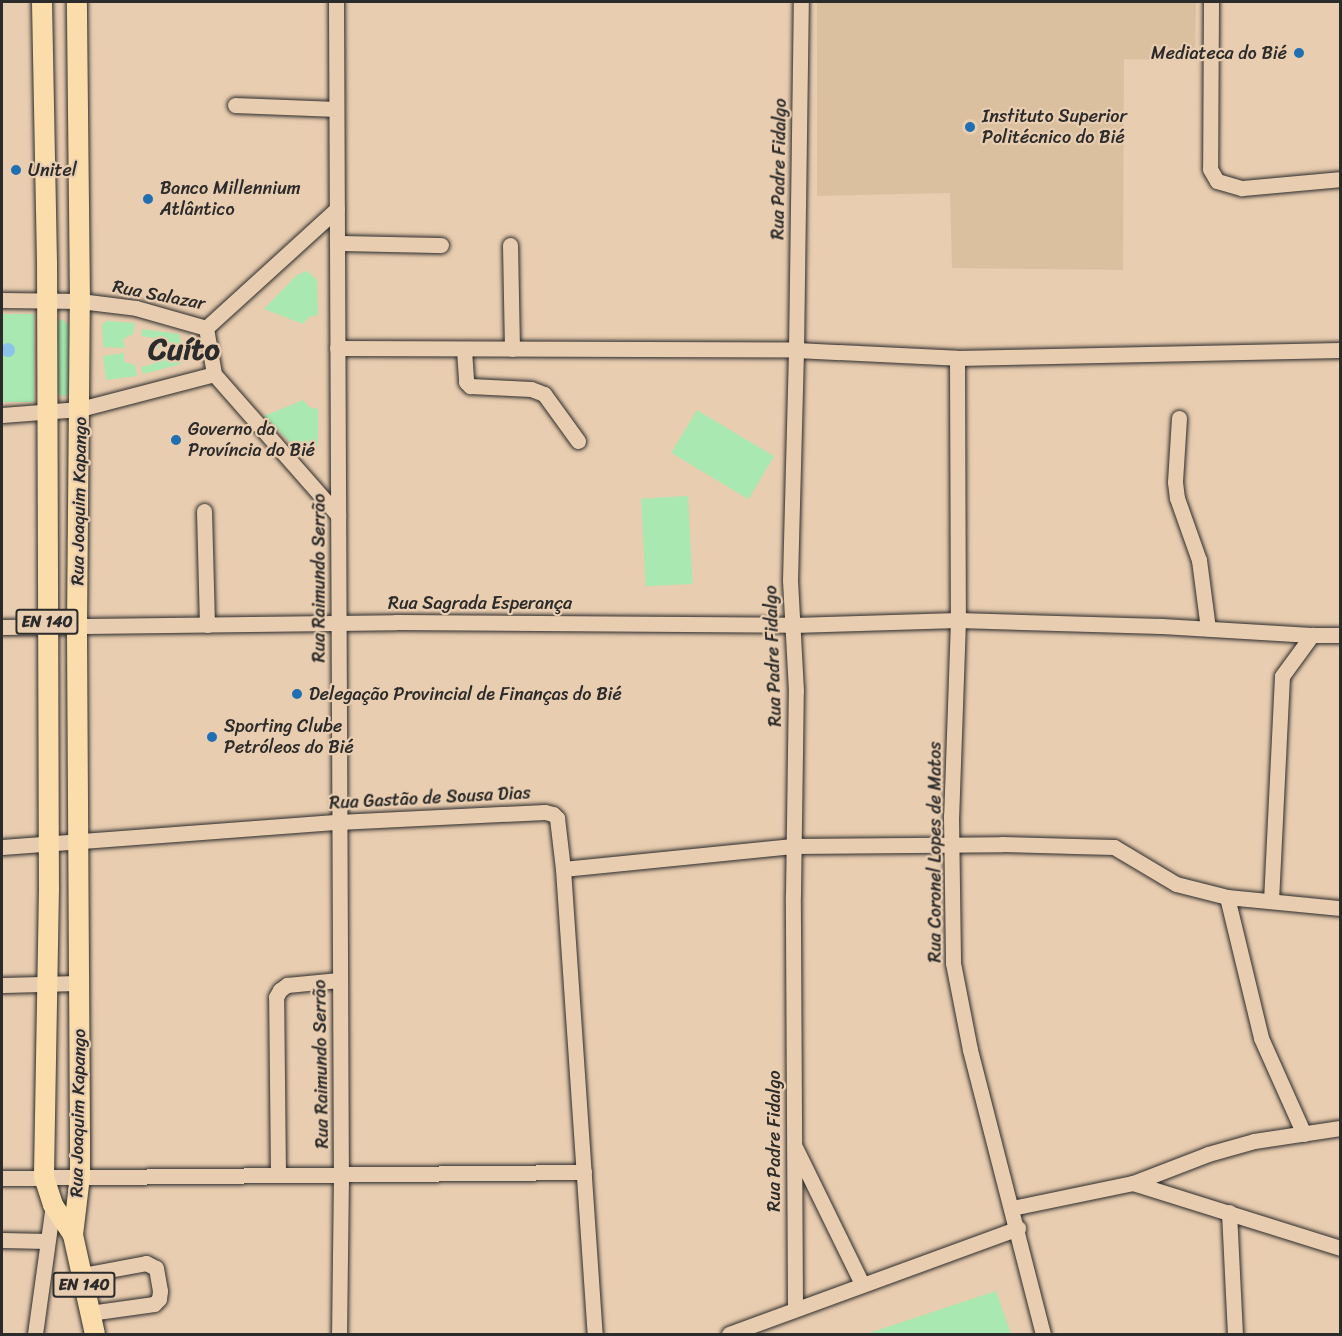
<!DOCTYPE html>
<meta charset="utf-8">
<style>
body{margin:0}
#map{position:relative;width:1342px;height:1336px;overflow:hidden;background:#e9cdb0;font-family:Sriracha,sans-serif}
div>[style]{position:absolute}
.built>*{inset:0;background:#dbc0a0}
.green>*{inset:0;background:#a9e8b0;transform-origin:0 0}
.water>*{inset:0;background:#8cc3ea}
.round{border-radius:50%}
.roads{filter:drop-shadow(0 0 2px #2b2b2b) drop-shadow(0 0 2px #2b2b2b)}
.minor>*{height:15px;margin:-7.5px;padding:0 7.5px;transform-origin:7.5px;border-radius:7.5px;background:#e9cdb0}
.major>*{height:20px;margin:-10px;padding:0 10px;transform-origin:10px;border-radius:10px;background:#faddab}
.dots>*{width:16px;height:16px;translate:-50% -50%;box-sizing:border-box;border:3px solid #e9cdb0;border-radius:50%}
span{translate:-50% -50%;white-space:nowrap;text-align:center;line-height:1.15;-webkit-text-stroke:4.5px #e9cdb0;paint-order:stroke}
.shield-label span{padding:2px 4px;background:#e9cdb0;border:2px solid;border-radius:4px;-webkit-text-stroke-width:0}
.shield-label{font-size:16px;color:#2b2b2b;font-weight:700}
.poi-label{font-size:18px;color:#2b2b2b}
.right{translate:-100% -50%;text-align:right}
.left{translate:0 -50%;text-align:left}
.street-label{font-size:18px;color:#2b2b2b}
.town-label{font-size:30px;color:#2b2b2b;font-weight:700}
.frame{position:absolute;inset:0;border:3px solid #2b2b2b;pointer-events:none}
</style>
<div id="map">
<div class="built">
<div style="clip-path:polygon(817px 2px,1196px 2px,1195px 61px,1124px 59px,1123px 270px,952px 268px,950px 193px,817px 196px)"></div>
</div>
<div class="green">
<div style="clip-path:polygon(307px 271px,317px 280px,318px 315px,309px 317px,303px 324px,264px 309px,297px 275px)"></div>
<div style="left:2px;top:314px;width:32px;height:88px"></div>
<div style="clip-path:polygon(62px 319px,70px 326px,71px 391px,64px 397px,57px 392px,57px 322px)"></div>
<div style="clip-path:polygon(107px 321px,135px 323px,133px 334px,123px 339px,125px 348px,103px 347px,102px 324px)"></div>
<div style="clip-path:polygon(142px 329px,179px 334px,181px 343px,177px 347px,156px 348px,154px 338px,141px 336px)"></div>
<div style="clip-path:polygon(124px 353px,124px 362px,135px 365px,137px 376px,106px 380px,103px 356px)"></div>
<div style="clip-path:polygon(155px 354px,176px 354px,181px 359px,181px 364px,143px 374px,141px 367px,154px 364px)"></div>
<div style="clip-path:polygon(303px 400px,309px 407px,318px 409px,318px 444px,314px 450px,307px 453px,297px 449px,264px 416px)"></div>
<div style="left:697px;top:410px;width:90px;height:50px;rotate:31deg"></div>
<div style="left:688px;top:496px;width:88px;height:47px;rotate:87deg"></div>
<div style="clip-path:polygon(996px 1291px,1011px 1334px,866px 1334px)"></div>
</div>
<div class="water">
<div class="round" style="left:1px;top:343px;width:14px;height:14px"></div>
</div>
<div class="roads">
<div class="minor">
<div style="left:336px;top:2px;width:1173px;rotate:89.76deg"></div>
<div style="left:341px;top:1175px;width:159px;rotate:90.7deg"></div>
<div style="left:1211px;top:2px;width:167px;rotate:90.3deg"></div>
<div style="left:1210px;top:169px;width:14px;rotate:60deg"></div>
<div style="left:1217px;top:181px;width:26px;rotate:16deg"></div>
<div style="left:1242px;top:188px;width:98px;rotate:-5.2deg"></div>
<div style="left:235px;top:105px;width:101px;rotate:2.3deg"></div>
<div style="left:337px;top:243px;width:104px;rotate:1.1deg"></div>
<div style="left:510px;top:245px;width:104px;rotate:88.9deg"></div>
<div style="left:2px;top:300px;width:78px;rotate:0.7deg"></div>
<div style="left:80px;top:301px;width:56px;rotate:7.1deg"></div>
<div style="left:136px;top:308px;width:73px;rotate:15.9deg"></div>
<div style="left:206px;top:328px;width:177px;rotate:-42.3deg"></div>
<div style="left:206px;top:328px;width:47px;rotate:80.1deg"></div>
<div style="left:337px;top:348px;width:459px;rotate:0.2deg"></div>
<div style="left:796px;top:350px;width:161px;rotate:2.8deg"></div>
<div style="left:957px;top:358px;width:383px;rotate:-1.2deg"></div>
<div style="left:464px;top:350px;width:32px;rotate:86deg"></div>
<div style="left:466px;top:382px;width:6px;rotate:45deg"></div>
<div style="left:470px;top:386px;width:61px;rotate:2.8deg"></div>
<div style="left:531px;top:389px;width:14px;rotate:21deg"></div>
<div style="left:544px;top:394px;width:58px;rotate:54.1deg"></div>
<div style="left:957px;top:358px;width:262px;rotate:89.8deg"></div>
<div style="left:958px;top:620px;width:196px;rotate:92deg"></div>
<div style="left:951px;top:816px;width:147px;rotate:89.2deg"></div>
<div style="left:953px;top:963px;width:89px;rotate:78.9deg"></div>
<div style="left:970px;top:1050px;width:293px;rotate:75.6deg"></div>
<div style="left:2px;top:415px;width:78px;rotate:-4.4deg"></div>
<div style="left:80px;top:409px;width:138px;rotate:-14.6deg"></div>
<div style="left:214px;top:374px;width:188px;rotate:48.7deg"></div>
<div style="left:1179px;top:418px;width:64px;rotate:93.6deg"></div>
<div style="left:1175px;top:482px;width:16px;rotate:83deg"></div>
<div style="left:1177px;top:498px;width:66px;rotate:70.5deg"></div>
<div style="left:1199px;top:560px;width:69px;rotate:82.5deg"></div>
<div style="left:204px;top:511px;width:114px;rotate:88.5deg"></div>
<div style="left:2px;top:627px;width:394px;rotate:-0.7deg"></div>
<div style="left:396px;top:622px;width:397px;rotate:0.4deg"></div>
<div style="left:793px;top:625px;width:165px;rotate:-1.7deg"></div>
<div style="left:958px;top:620px;width:203px;rotate:1.7deg"></div>
<div style="left:1161px;top:626px;width:151px;rotate:3.4deg"></div>
<div style="left:2px;top:847px;width:337px;rotate:-4.3deg"></div>
<div style="left:338px;top:822px;width:207px;rotate:-2.8deg"></div>
<div style="left:545px;top:812px;width:8px;rotate:14deg"></div>
<div style="left:553px;top:814px;width:6px;rotate:45deg"></div>
<div style="left:557px;top:818px;width:51px;rotate:83.3deg"></div>
<div style="left:563px;top:869px;width:466px;rotate:86.1deg"></div>
<div style="left:563px;top:869px;width:231px;rotate:-5.7deg"></div>
<div style="left:793px;top:846px;width:209px;rotate:-0.5deg"></div>
<div style="left:1002px;top:844px;width:112px;rotate:1.5deg"></div>
<div style="left:1114px;top:847px;width:72px;rotate:30.8deg"></div>
<div style="left:1176px;top:884px;width:53px;rotate:14.3deg"></div>
<div style="left:1227px;top:897px;width:114px;rotate:5.6deg"></div>
<div style="left:1227px;top:897px;width:145px;rotate:76.4deg"></div>
<div style="left:1261px;top:1038px;width:105px;rotate:65.9deg"></div>
<div style="left:1271px;top:901px;width:225px;rotate:-87.2deg"></div>
<div style="left:1282px;top:676px;width:51px;rotate:-53.8deg"></div>
<div style="left:1312px;top:635px;width:28px"></div>
<div style="left:2px;top:985px;width:77px;rotate:-1.5deg"></div>
<div style="left:796px;top:1149px;width:150px;rotate:63.9deg"></div>
<div style="left:278px;top:1175px;width:178px;rotate:-90.6deg"></div>
<div style="left:276px;top:997px;width:8px;rotate:-60deg"></div>
<div style="left:280px;top:990px;width:9px;rotate:-36deg"></div>
<div style="left:287px;top:985px;width:52px;rotate:-5.5deg"></div>
<div style="left:2px;top:1178px;width:582px;rotate:-0.59deg"></div>
<div style="left:1133px;top:1183px;width:217px;rotate:17.4deg"></div>
<div style="left:1012px;top:1208px;width:124px;rotate:-11.7deg"></div>
<div style="left:1133px;top:1183px;width:80px;rotate:-21.1deg"></div>
<div style="left:1208px;top:1154px;width:48px;rotate:-15.8deg"></div>
<div style="left:1254px;top:1141px;width:87px;rotate:-8.6deg"></div>
<div style="left:1229px;top:1212px;width:122px;rotate:87.2deg"></div>
<div style="left:2px;top:1240px;width:45px;rotate:1.3deg"></div>
<div style="left:82px;top:1275px;width:65px;rotate:-10.6deg"></div>
<div style="left:146px;top:1263px;width:11px;rotate:27deg"></div>
<div style="left:156px;top:1268px;width:23px;rotate:80deg"></div>
<div style="left:160px;top:1291px;width:8px;rotate:97deg"></div>
<div style="left:159px;top:1299px;width:7px;rotate:135deg"></div>
<div style="left:154px;top:1304px;width:65px;rotate:172deg"></div>
<div style="left:795px;top:1309px;width:414px;rotate:-90.3deg"></div>
<div style="left:793px;top:895px;width:204px;rotate:-89.2deg"></div>
<div style="left:796px;top:691px;width:111px;rotate:-93.1deg"></div>
<div style="left:790px;top:580px;width:230px;rotate:-88.5deg"></div>
<div style="left:796px;top:350px;width:348px;rotate:-89.2deg"></div>
<div style="left:35px;top:1334px;width:130px;rotate:-82.1deg"></div>
<div style="left:729px;top:1334px;width:308px;rotate:-20.1deg"></div>
</div>
<div class="major">
<div style="left:42px;top:2px;width:260px;rotate:88.9deg"></div>
<div style="left:47px;top:262px;width:626px;rotate:89.82deg"></div>
<div style="left:49px;top:888px;width:289px;rotate:91deg"></div>
<div style="left:44px;top:1177px;width:29px;rotate:72deg"></div>
<div style="left:53px;top:1205px;width:36px;rotate:56deg"></div>
<div style="left:73px;top:1235px;width:101px;rotate:77.5deg"></div>
<div style="left:73px;top:1235px;width:59px;rotate:-83.2deg"></div>
<div style="left:80px;top:1176px;width:37px;rotate:-90deg"></div>
<div style="left:80px;top:1139px;width:512px;rotate:-90.34deg"></div>
<div style="left:77px;top:627px;width:326px;rotate:-89.5deg"></div>
<div style="left:80px;top:301px;width:299px;rotate:-90.6deg"></div>
</div>
</div>
<div class="dots">
<div style="left:1299px;top:53px;background:#1f6fb2"></div>
<div style="left:970px;top:127px;background:#1f6fb2"></div>
<div style="left:16px;top:170px;background:#1f6fb2"></div>
<div style="left:148px;top:199px;background:#1f6fb2"></div>
<div style="left:176px;top:440px;background:#1f6fb2"></div>
<div style="left:297px;top:694px;background:#1f6fb2"></div>
<div style="left:212px;top:737px;background:#1f6fb2"></div>
</div>
<div class="shield-label">
<span style="left:47px;top:622px">EN 140</span>
<span style="left:84px;top:1285px">EN 140</span>
</div>
<div class="poi-label">
<span class="right" style="left:1287px;top:53px">Mediateca do Bié</span>
<span class="left" style="left:982px;top:127px">Instituto Superior<br>Politécnico do Bié</span>
<span class="left" style="left:28px;top:170px">Unitel</span>
<span class="left" style="left:160px;top:199px">Banco Millennium<br>Atlântico</span>
<span class="left" style="left:188px;top:440px">Governo da<br>Província do Bié</span>
<span class="left" style="left:309px;top:694px">Delegação Provincial de Finanças do Bié</span>
<span class="left" style="left:224px;top:737px">Sporting Clube<br>Petróleos do Bié</span>
</div>
<div class="street-label">
<span style="left:779px;top:169px;rotate:-89deg">Rua Padre Fidalgo</span>
<span style="left:159px;top:295px;rotate:11deg">Rua Salazar</span>
<span style="left:79px;top:501px;rotate:-89deg">Rua Joaquim Kapango</span>
<span style="left:319px;top:578px;rotate:-90deg">Rua Raimundo Serrão</span>
<span style="left:480px;top:603px">Rua Sagrada Esperança</span>
<span style="left:773px;top:656px;rotate:-92deg">Rua Padre Fidalgo</span>
<span style="left:430px;top:798px;rotate:-3deg">Rua Gastão de Sousa Dias</span>
<span style="left:935px;top:852px;rotate:-90deg">Rua Coronel Lopes de Matos</span>
<span style="left:321px;top:1064px;rotate:-91deg">Rua Raimundo Serrão</span>
<span style="left:78px;top:1113px;rotate:-89deg">Rua Joaquim Kapango</span>
<span style="left:774px;top:1141px;rotate:-90deg">Rua Padre Fidalgo</span>
</div>
<div class="town-label">
<span style="left:184px;top:349px">Cuíto</span>
</div>
<div class="frame"></div>
</div>
